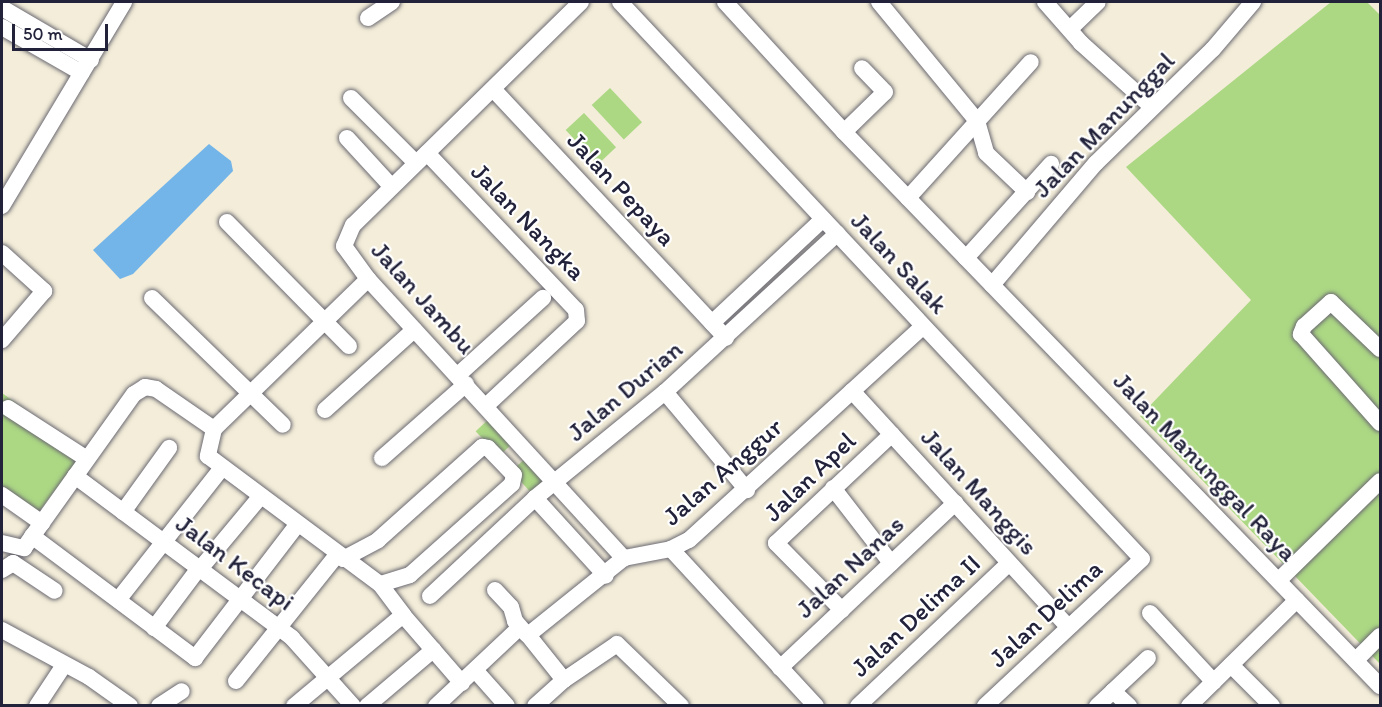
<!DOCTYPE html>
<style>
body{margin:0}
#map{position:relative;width:1382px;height:707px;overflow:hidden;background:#f3edd9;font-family:Itim,sans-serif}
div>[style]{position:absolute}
.green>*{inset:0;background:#acd884;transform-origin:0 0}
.water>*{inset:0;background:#73b5e8}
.roads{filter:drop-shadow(0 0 2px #6b6972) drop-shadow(0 0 2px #6b6972)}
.minor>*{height:16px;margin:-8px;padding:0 8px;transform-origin:8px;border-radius:8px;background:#fff}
span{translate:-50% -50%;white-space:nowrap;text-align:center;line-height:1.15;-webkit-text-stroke:4.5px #fff;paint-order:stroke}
.street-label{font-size:26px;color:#22223b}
.frame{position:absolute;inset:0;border:3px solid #22223b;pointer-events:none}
.scale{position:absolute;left:12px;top:24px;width:96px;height:27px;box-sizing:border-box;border:3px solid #22223b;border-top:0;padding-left:8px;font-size:18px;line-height:21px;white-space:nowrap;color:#22223b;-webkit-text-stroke:4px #fff;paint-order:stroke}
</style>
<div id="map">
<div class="green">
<div style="clip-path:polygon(1331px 2px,1367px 2px,1380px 15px,1380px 664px,1140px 416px,1251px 300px,1126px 167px)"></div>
<div style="left:610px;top:88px;width:47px;height:25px;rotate:47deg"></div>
<div style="left:584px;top:113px;width:47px;height:25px;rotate:47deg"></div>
<div style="clip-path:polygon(2px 393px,84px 451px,38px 513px,2px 489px)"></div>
<div style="left:491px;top:417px;width:34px;height:21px;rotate:47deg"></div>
<div style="left:527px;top:457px;width:31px;height:21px;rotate:48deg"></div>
</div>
<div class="water">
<div style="clip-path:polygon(209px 144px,231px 161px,233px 171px,133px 274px,120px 279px,93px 250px)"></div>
</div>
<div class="roads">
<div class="minor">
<div style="left:581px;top:2px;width:319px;rotate:135.6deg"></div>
<div style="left:353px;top:225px;width:23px;rotate:113deg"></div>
<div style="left:344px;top:246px;width:41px;rotate:54deg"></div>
<div style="left:368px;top:279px;width:379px;rotate:47.5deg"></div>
<div style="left:620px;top:2px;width:763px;rotate:46.86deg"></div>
<div style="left:1142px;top:559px;width:215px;rotate:136.9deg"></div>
<div style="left:725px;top:2px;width:176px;rotate:47.5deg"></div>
<div style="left:844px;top:132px;width:771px;rotate:45.95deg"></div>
<div style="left:879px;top:2px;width:154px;rotate:50.5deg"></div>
<div style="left:977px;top:121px;width:33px;rotate:74deg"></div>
<div style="left:986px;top:153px;width:57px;rotate:43.6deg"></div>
<div style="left:1045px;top:2px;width:55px;rotate:48.7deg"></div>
<div style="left:1081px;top:43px;width:96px;rotate:42deg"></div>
<div style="left:2px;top:8px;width:103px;rotate:30.3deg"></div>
<div style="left:368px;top:18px;width:29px;rotate:-34deg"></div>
<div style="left:2px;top:27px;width:92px;rotate:29.9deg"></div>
<div style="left:1071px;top:28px;width:37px;rotate:-44deg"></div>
<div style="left:493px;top:89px;width:341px;rotate:46.9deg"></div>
<div style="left:351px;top:98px;width:91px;rotate:45deg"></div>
<div style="left:844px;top:132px;width:57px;rotate:-44.3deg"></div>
<div style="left:885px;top:92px;width:33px;rotate:-134deg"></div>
<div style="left:347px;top:138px;width:65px;rotate:47.5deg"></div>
<div style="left:427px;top:153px;width:216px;rotate:46.5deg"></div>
<div style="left:576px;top:310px;width:11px;rotate:85deg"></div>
<div style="left:577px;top:321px;width:125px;rotate:137deg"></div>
<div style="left:908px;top:198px;width:183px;rotate:-47.9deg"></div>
<div style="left:2px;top:206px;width:238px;rotate:-59.1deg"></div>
<div style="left:227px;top:222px;width:174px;rotate:45.5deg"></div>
<div style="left:2px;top:253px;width:57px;rotate:42.1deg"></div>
<div style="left:44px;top:291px;width:65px;rotate:130.6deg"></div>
<div style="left:966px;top:258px;width:127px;rotate:-47.9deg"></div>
<div style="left:992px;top:285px;width:160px;rotate:-49.6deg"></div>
<div style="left:1096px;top:163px;width:163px;rotate:-44.3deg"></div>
<div style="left:1213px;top:49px;width:62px;rotate:-49.6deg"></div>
<div style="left:152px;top:298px;width:182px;rotate:44.1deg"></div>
<div style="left:712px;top:323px;width:152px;rotate:-43.1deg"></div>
<div style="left:1380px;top:349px;width:68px;rotate:-136.2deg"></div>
<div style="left:1331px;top:302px;width:36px;rotate:138deg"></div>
<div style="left:1304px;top:326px;width:9px;rotate:111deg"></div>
<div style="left:1301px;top:334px;width:119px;rotate:48.4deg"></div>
<div style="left:458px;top:375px;width:115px;rotate:-42.2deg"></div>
<div style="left:852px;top:391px;width:320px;rotate:47.5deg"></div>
<div style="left:665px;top:392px;width:128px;rotate:50.1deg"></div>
<div style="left:8px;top:408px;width:94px;rotate:32.8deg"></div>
<div style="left:325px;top:410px;width:120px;rotate:-42deg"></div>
<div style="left:214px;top:429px;width:28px;rotate:103deg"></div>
<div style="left:208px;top:456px;width:214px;rotate:36.7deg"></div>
<div style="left:380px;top:584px;width:39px;rotate:53deg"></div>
<div style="left:403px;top:615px;width:142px;rotate:140.1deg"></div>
<div style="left:382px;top:458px;width:112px;rotate:-41.4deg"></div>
<div style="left:75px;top:476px;width:271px;rotate:36.7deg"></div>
<div style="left:292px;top:638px;width:91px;rotate:48.1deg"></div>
<div style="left:833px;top:488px;width:95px;rotate:52.3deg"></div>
<div style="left:2px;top:495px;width:49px;rotate:35deg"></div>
<div style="left:535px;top:498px;width:105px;rotate:47.7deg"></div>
<div style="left:123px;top:512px;width:79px;rotate:-54.3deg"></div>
<div style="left:32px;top:536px;width:204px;rotate:36.8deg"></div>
<div style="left:195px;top:658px;width:168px;rotate:-52.5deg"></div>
<div style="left:2px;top:543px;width:23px;rotate:13deg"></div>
<div style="left:24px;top:548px;width:189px;rotate:-54.5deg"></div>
<div style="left:134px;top:394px;width:13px;rotate:-32deg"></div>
<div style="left:145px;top:387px;width:11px;rotate:10deg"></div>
<div style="left:156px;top:389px;width:70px;rotate:34.6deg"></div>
<div style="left:214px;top:429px;width:215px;rotate:-44.2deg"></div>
<div style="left:671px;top:549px;width:214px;rotate:47.3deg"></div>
<div style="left:343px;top:559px;width:40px;rotate:-28deg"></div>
<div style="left:378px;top:540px;width:140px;rotate:-41.8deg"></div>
<div style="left:482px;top:447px;width:6px;rotate:9deg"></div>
<div style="left:488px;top:448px;width:37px;rotate:46deg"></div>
<div style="left:514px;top:475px;width:9px;rotate:103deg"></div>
<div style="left:512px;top:484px;width:137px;rotate:138.3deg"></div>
<div style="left:410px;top:575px;width:31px;rotate:163deg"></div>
<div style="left:200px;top:569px;width:94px;rotate:-50.2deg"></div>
<div style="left:2px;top:570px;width:13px;rotate:-32deg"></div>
<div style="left:13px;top:563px;width:50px;rotate:33.7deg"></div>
<div style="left:1279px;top:580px;width:141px;rotate:-44.4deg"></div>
<div style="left:495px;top:590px;width:23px;rotate:47deg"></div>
<div style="left:511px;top:607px;width:15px;rotate:74deg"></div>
<div style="left:515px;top:621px;width:18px;rotate:49deg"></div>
<div style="left:430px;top:596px;width:144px;rotate:-43deg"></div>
<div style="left:535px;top:498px;width:168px;rotate:-39.2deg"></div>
<div style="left:665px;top:392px;width:234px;rotate:-42.6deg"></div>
<div style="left:118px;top:600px;width:168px;rotate:-51.8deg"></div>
<div style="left:842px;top:610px;width:94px;rotate:-134.6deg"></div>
<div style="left:776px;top:543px;width:159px;rotate:-43.2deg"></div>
<div style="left:1150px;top:613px;width:94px;rotate:47.2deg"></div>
<div style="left:403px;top:615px;width:90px;rotate:49.1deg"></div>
<div style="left:154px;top:628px;width:75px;rotate:-53.1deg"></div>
<div style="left:2px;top:630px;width:99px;rotate:28.4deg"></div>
<div style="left:89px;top:677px;width:50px;rotate:35.3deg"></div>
<div style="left:1356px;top:660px;width:34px;rotate:-45deg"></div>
<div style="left:1231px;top:665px;width:58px;rotate:45deg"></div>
<div style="left:780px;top:668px;width:241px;rotate:-43.3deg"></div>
<div style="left:475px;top:670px;width:48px;rotate:48.4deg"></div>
<div style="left:564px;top:680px;width:58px;rotate:-128.7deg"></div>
<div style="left:528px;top:635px;width:123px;rotate:-38.7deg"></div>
<div style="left:624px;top:558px;width:48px;rotate:-10.8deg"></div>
<div style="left:671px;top:549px;width:20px;rotate:-27deg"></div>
<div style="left:689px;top:540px;width:317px;rotate:-42.4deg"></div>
<div style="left:236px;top:681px;width:161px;rotate:-51.3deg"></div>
<div style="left:1113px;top:691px;width:48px;rotate:-43.3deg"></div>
<div style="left:37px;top:706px;width:49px;rotate:-56.6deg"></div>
<div style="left:159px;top:706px;width:27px;rotate:-33deg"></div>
<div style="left:367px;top:706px;width:87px;rotate:-40.3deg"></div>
<div style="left:436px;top:706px;width:115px;rotate:-43.2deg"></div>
<div style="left:535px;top:706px;width:39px;rotate:-42deg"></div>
<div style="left:564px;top:680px;width:64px;rotate:-34.2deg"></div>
<div style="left:617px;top:644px;width:89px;rotate:44.1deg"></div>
<div style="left:858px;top:706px;width:208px;rotate:-43.4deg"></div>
<div style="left:1097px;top:706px;width:22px;rotate:-43deg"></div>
<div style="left:1113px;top:691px;width:22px;rotate:43deg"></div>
<div style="left:1189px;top:706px;width:151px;rotate:-44.5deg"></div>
</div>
</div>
<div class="street-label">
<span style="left:1104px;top:125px;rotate:-46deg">Jalan Manunggal</span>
<span style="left:621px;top:189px;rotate:47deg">Jalan Pepaya</span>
<span style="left:528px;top:222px;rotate:46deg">Jalan Nangka</span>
<span style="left:899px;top:263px;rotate:47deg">Jalan Salak</span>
<span style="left:423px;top:298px;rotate:48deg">Jalan Jambu</span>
<span style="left:625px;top:391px;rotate:-40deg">Jalan Durian</span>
<span style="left:1205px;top:467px;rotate:46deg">Jalan Manunggal Raya</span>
<span style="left:723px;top:472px;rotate:-41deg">Jalan Anggur</span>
<span style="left:810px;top:477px;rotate:-44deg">Jalan Apel</span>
<span style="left:979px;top:492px;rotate:48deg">Jalan Manggis</span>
<span style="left:235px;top:563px;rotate:37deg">Jalan Kecapi</span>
<span style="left:850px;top:567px;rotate:-43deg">Jalan Nanas</span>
<span style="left:1046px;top:614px;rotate:-43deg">Jalan Delima</span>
<span style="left:916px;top:616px;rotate:-43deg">Jalan Delima II</span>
</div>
<div class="frame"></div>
<div class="scale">50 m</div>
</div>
